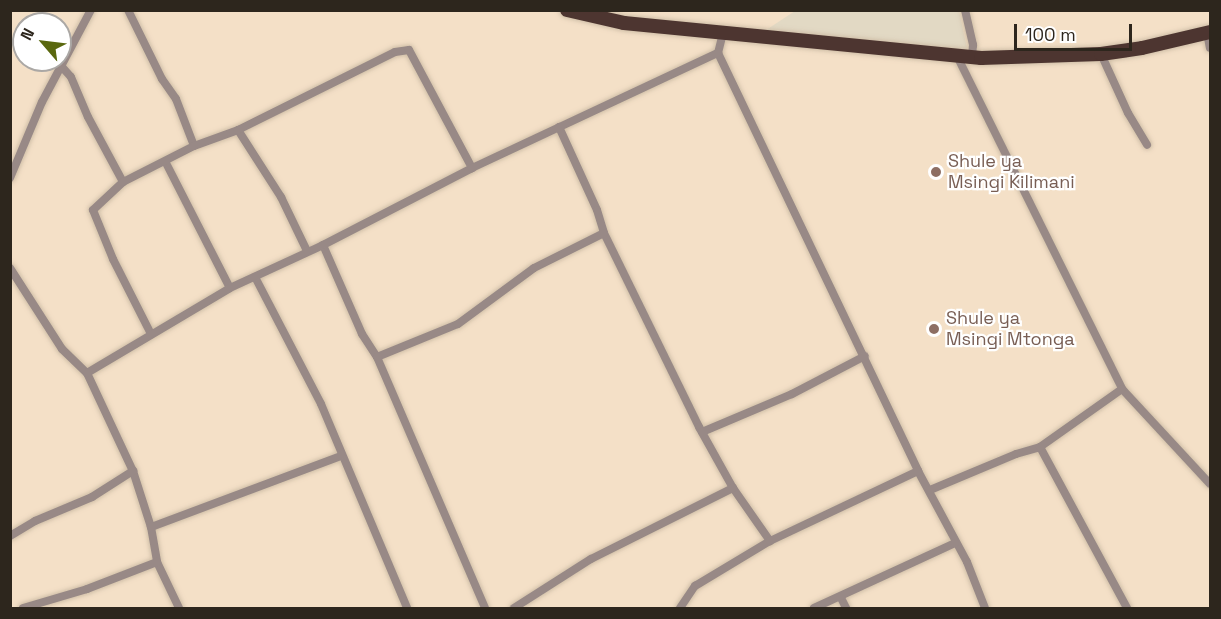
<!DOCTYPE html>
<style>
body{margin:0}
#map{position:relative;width:1221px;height:619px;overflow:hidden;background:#f4e0c7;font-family:"Space Grotesk",sans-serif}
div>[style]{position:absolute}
.commercial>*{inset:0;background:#e2d9c4}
.roads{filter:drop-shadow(0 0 2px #d0bfa8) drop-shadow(0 0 2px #d0bfa8)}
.minor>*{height:8px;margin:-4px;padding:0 4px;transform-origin:4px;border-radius:4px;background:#988986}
.trunk>*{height:14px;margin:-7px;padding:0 7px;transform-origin:7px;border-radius:7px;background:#4d3530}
.dots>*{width:16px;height:16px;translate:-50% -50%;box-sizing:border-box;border:3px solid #fff;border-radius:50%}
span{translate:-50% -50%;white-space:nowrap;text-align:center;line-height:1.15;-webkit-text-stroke:4.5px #fff;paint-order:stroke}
.education-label{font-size:18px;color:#785e54}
.left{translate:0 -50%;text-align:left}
.frame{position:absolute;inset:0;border:12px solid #2d261d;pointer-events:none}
.north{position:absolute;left:12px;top:12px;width:60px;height:60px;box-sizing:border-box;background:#fff;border:2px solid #aba8a5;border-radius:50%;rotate:298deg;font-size:16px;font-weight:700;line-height:24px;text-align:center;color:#2d261d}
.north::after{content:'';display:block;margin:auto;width:21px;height:27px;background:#5a680f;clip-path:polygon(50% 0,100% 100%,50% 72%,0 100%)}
.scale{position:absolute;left:1014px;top:24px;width:118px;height:27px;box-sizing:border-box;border:3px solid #2d261d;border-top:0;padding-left:8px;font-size:18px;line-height:21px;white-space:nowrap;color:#2d261d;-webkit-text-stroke:4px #fff;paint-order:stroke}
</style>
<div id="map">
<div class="commercial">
<div style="clip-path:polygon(795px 11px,959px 11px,968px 53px,763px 32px)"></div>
</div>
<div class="roads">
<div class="minor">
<div style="left:128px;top:10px;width:77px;rotate:63.8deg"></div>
<div style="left:162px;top:79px;width:24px;rotate:55deg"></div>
<div style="left:176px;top:99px;width:50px;rotate:69deg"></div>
<div style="left:965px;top:10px;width:36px;rotate:77deg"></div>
<div style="left:973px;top:45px;width:12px;rotate:95deg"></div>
<div style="left:723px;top:33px;width:21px;rotate:104deg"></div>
<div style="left:718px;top:53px;width:463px;rotate:64.4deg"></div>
<div style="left:918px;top:471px;width:103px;rotate:61.7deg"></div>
<div style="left:967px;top:562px;width:49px;rotate:68.6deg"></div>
<div style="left:1207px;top:33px;width:15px;rotate:79deg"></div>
<div style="left:1101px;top:54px;width:65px;rotate:65.4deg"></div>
<div style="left:1128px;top:113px;width:37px;rotate:59deg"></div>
<div style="left:957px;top:56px;width:372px;rotate:63.6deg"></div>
<div style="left:1122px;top:389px;width:129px;rotate:47.2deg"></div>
<div style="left:62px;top:67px;width:13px;rotate:48deg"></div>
<div style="left:71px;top:77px;width:43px;rotate:67deg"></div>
<div style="left:88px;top:117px;width:74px;rotate:61.7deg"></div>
<div style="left:559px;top:127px;width:91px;rotate:65.4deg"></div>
<div style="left:597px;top:210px;width:24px;rotate:73deg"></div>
<div style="left:604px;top:233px;width:216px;rotate:63.9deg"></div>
<div style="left:699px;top:427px;width:70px;rotate:60.9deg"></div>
<div style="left:733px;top:488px;width:65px;rotate:55.1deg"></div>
<div style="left:238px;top:130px;width:80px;rotate:57.3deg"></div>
<div style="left:281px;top:197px;width:60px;rotate:64.3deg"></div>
<div style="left:166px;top:163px;width:140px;rotate:62.9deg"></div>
<div style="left:10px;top:178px;width:82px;rotate:-67.2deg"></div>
<div style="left:42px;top:102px;width:104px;rotate:-62deg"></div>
<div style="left:323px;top:245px;width:97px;rotate:66.3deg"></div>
<div style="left:362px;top:334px;width:27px;rotate:57deg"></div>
<div style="left:377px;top:357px;width:273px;rotate:66.7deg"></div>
<div style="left:10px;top:268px;width:96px;rotate:57.3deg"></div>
<div style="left:62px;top:349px;width:35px;rotate:44deg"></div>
<div style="left:87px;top:373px;width:108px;rotate:64.9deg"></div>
<div style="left:133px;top:471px;width:59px;rotate:72.2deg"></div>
<div style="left:151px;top:527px;width:36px;rotate:80deg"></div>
<div style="left:157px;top:562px;width:51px;rotate:64.4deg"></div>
<div style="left:255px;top:277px;width:143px;rotate:62.5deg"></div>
<div style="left:321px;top:404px;width:221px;rotate:67.1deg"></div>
<div style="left:151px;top:334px;width:84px;rotate:-116.9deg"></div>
<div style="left:113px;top:259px;width:53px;rotate:-112.2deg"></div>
<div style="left:93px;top:210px;width:41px;rotate:-43deg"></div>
<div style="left:123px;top:182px;width:80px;rotate:-26.9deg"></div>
<div style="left:194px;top:146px;width:47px;rotate:-20deg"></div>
<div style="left:238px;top:130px;width:175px;rotate:-26.4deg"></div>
<div style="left:395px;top:52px;width:14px;rotate:-8deg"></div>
<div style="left:409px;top:50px;width:134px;rotate:61.9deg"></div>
<div style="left:377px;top:357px;width:87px;rotate:-22.2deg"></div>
<div style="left:458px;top:324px;width:94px;rotate:-36.4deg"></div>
<div style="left:534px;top:268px;width:78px;rotate:-26.6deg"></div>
<div style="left:87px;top:373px;width:166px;rotate:-30.7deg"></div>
<div style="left:230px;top:288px;width:102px;rotate:-24.8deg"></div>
<div style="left:323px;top:245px;width:168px;rotate:-27.3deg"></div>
<div style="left:472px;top:168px;width:272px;rotate:-25.1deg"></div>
<div style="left:702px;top:432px;width:98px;rotate:-22.9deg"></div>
<div style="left:792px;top:394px;width:82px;rotate:-27.5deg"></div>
<div style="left:1040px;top:447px;width:183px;rotate:61.6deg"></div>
<div style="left:930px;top:490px;width:93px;rotate:-22.7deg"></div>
<div style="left:1016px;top:454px;width:25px;rotate:-16deg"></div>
<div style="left:1040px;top:447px;width:100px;rotate:-35.3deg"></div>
<div style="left:151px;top:527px;width:203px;rotate:-20.5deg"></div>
<div style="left:10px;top:536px;width:29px;rotate:-31deg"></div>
<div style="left:35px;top:521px;width:62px;rotate:-22.8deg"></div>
<div style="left:92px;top:497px;width:49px;rotate:-32.4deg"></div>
<div style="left:841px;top:598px;width:11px;rotate:63deg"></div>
<div style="left:23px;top:608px;width:67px;rotate:-16.5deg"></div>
<div style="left:87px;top:589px;width:75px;rotate:-21.1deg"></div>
<div style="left:514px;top:608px;width:91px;rotate:-32.5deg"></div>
<div style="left:591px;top:559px;width:159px;rotate:-26.6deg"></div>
<div style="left:680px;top:608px;width:27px;rotate:-56deg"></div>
<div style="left:695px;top:586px;width:87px;rotate:-31deg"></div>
<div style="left:770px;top:541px;width:164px;rotate:-25.3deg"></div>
<div style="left:814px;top:608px;width:155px;rotate:-24.7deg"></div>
</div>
<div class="trunk">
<div style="left:567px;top:10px;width:58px;rotate:12.8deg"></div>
<div style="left:624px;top:23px;width:359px;rotate:5.6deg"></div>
<div style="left:981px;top:58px;width:120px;rotate:-1.9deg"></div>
<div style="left:1101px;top:54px;width:41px;rotate:-8.3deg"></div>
<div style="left:1142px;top:48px;width:70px;rotate:-13.2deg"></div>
</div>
</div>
<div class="dots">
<div style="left:936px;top:172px;background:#8d6e63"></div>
<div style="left:934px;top:329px;background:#8d6e63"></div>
</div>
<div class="education-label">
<span class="left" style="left:948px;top:172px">Shule ya<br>Msingi Kilimani</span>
<span class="left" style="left:946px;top:329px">Shule ya<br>Msingi Mtonga</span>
</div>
<div class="frame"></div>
<div class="north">N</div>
<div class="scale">100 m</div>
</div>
